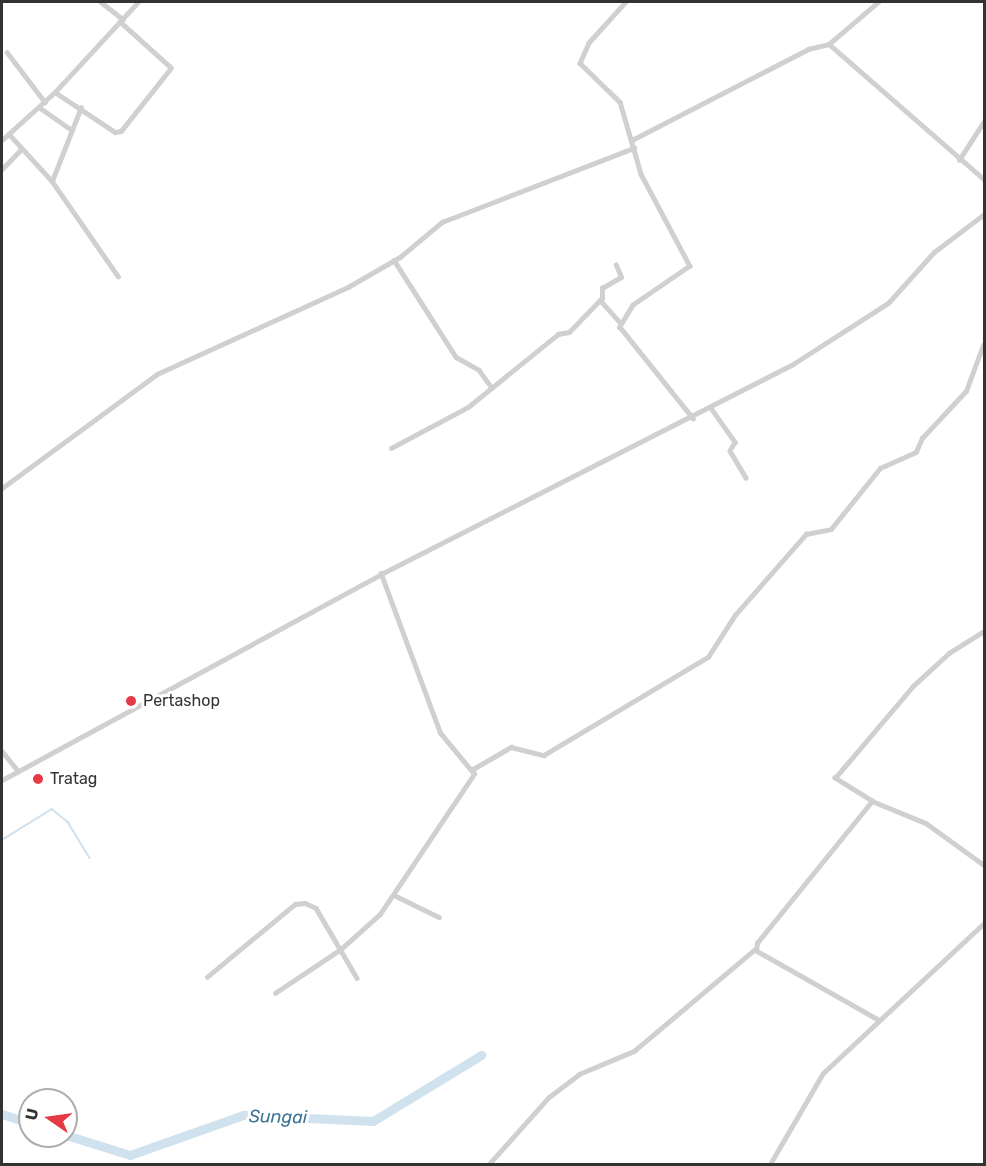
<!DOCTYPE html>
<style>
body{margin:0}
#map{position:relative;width:986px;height:1166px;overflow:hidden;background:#fff;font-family:Rubik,sans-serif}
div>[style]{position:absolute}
.stream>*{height:1.5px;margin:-0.75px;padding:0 0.75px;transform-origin:0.75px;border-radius:0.75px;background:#cfe2ee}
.river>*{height:9px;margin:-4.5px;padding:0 4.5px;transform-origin:4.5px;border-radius:4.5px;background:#cfe2ee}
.minor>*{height:4.5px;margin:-2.25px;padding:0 2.25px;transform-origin:2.25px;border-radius:2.25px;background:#d0d0d0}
.tertiary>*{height:5px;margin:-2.5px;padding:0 2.5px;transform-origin:2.5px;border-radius:2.5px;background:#d0d0d0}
.dots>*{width:16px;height:16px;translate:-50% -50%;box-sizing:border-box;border:3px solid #fff;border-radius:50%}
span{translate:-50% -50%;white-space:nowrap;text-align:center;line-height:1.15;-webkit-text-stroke:6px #fff;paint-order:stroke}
.poi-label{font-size:16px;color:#333}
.left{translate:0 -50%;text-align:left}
.water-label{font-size:18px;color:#3f7597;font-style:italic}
.frame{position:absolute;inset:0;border:3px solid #333;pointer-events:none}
.north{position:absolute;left:18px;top:1088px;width:60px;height:60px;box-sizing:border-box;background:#fff;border:2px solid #adadad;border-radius:50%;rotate:283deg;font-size:16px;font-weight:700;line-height:24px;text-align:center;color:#333}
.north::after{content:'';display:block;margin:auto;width:21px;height:27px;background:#e63946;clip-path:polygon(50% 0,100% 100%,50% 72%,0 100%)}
</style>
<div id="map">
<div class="stream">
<div style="left:2px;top:840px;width:59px;rotate:-31.8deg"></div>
<div style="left:52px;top:809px;width:21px;rotate:39deg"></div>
<div style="left:68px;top:822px;width:42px;rotate:58.6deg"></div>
</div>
<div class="river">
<div style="left:2px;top:1114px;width:29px;rotate:18deg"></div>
<div style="left:66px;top:1135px;width:67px;rotate:17.4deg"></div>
<div style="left:130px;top:1155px;width:120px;rotate:-19.5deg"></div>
<div style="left:243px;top:1115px;width:130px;rotate:2.6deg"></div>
<div style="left:373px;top:1121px;width:127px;rotate:-31.4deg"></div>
</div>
<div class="minor">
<div style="left:101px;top:2px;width:28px;rotate:38deg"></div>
<div style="left:626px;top:2px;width:55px;rotate:132.1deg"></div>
<div style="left:589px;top:43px;width:22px;rotate:114deg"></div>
<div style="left:580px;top:63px;width:56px;rotate:44.3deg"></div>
<div style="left:620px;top:102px;width:75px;rotate:73.7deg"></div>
<div style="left:641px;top:174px;width:104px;rotate:62deg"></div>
<div style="left:690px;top:266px;width:69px;rotate:145.6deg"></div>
<div style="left:633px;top:305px;width:26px;rotate:121deg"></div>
<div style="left:620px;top:327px;width:117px;rotate:51.3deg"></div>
<div style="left:829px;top:44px;width:65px;rotate:-40.6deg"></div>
<div style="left:7px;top:52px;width:63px;rotate:52.8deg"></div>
<div style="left:55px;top:92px;width:72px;rotate:33.7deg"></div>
<div style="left:115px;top:132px;width:6px;rotate:-9deg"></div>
<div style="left:121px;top:131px;width:80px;rotate:-51.6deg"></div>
<div style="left:171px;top:68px;width:69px;rotate:-138deg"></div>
<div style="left:39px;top:107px;width:37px;rotate:35deg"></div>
<div style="left:9px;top:134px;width:64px;rotate:47.5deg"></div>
<div style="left:52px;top:181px;width:116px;rotate:55.2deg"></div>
<div style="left:2px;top:140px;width:72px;rotate:-42.2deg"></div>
<div style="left:55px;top:92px;width:122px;rotate:-47.3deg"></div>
<div style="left:632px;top:140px;width:198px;rotate:-27.3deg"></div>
<div style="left:808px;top:49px;width:22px;rotate:-13deg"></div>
<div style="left:829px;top:44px;width:206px;rotate:41.1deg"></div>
<div style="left:959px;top:160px;width:46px;rotate:-57.3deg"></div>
<div style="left:2px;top:169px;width:28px;rotate:-46deg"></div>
<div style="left:52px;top:181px;width:79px;rotate:-68.6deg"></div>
<div style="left:394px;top:260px;width:115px;rotate:57.4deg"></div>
<div style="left:456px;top:357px;width:26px;rotate:29deg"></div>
<div style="left:479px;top:370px;width:22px;rotate:54deg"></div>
<div style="left:602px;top:299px;width:11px;rotate:-90deg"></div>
<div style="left:602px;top:288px;width:22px;rotate:-30deg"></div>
<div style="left:621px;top:277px;width:13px;rotate:-113deg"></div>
<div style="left:711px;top:408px;width:42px;rotate:54.8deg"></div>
<div style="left:735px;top:442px;width:10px;rotate:119deg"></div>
<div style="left:730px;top:451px;width:31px;rotate:59deg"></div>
<div style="left:391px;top:448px;width:87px;rotate:-28deg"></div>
<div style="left:468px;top:407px;width:116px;rotate:-39deg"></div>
<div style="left:558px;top:334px;width:11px;rotate:-10deg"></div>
<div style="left:569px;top:332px;width:45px;rotate:-45.9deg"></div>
<div style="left:600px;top:300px;width:30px;rotate:48deg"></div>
<div style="left:2px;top:488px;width:192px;rotate:-36.3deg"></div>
<div style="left:157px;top:374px;width:210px;rotate:-24.5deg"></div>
<div style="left:348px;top:287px;width:60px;rotate:-30deg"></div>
<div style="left:400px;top:257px;width:55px;rotate:-39.8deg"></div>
<div style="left:442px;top:222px;width:206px;rotate:-21.1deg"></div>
<div style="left:2px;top:751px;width:26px;rotate:51deg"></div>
<div style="left:473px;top:769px;width:44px;rotate:-30.1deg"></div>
<div style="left:511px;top:747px;width:34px;rotate:14deg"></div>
<div style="left:544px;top:755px;width:191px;rotate:-30.9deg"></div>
<div style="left:708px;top:657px;width:50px;rotate:-57.3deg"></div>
<div style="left:735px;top:615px;width:108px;rotate:-48.8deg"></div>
<div style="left:806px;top:534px;width:25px;rotate:-11deg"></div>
<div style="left:831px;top:529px;width:78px;rotate:-51.2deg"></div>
<div style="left:880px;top:468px;width:39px;rotate:-24deg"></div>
<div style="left:916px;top:452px;width:15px;rotate:-67deg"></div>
<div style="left:922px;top:438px;width:64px;rotate:-46.9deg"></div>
<div style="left:966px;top:391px;width:49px;rotate:-69.7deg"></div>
<div style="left:872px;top:801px;width:44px;rotate:-148.1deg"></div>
<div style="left:835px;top:778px;width:121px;rotate:-49.7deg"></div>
<div style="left:913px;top:686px;width:49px;rotate:-42.5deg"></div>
<div style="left:949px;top:653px;width:41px;rotate:-32.2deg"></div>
<div style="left:394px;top:895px;width:50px;rotate:26.1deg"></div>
<div style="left:207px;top:977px;width:114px;rotate:-39.7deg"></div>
<div style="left:295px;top:904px;width:10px;rotate:-6deg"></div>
<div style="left:305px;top:903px;width:12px;rotate:24deg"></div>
<div style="left:316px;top:908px;width:81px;rotate:59.6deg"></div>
<div style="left:275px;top:993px;width:79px;rotate:-33.7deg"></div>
<div style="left:341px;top:949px;width:52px;rotate:-41.9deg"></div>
<div style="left:380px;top:914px;width:169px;rotate:-56.1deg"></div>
<div style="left:474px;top:774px;width:53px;rotate:-129.7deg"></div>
<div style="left:440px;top:733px;width:170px;rotate:-110.4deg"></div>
<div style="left:878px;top:1020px;width:140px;rotate:-150.5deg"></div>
<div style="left:756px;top:951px;width:8px;rotate:-83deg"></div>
<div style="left:757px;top:943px;width:183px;rotate:-51deg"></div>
<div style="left:872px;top:801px;width:58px;rotate:22.2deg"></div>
<div style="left:926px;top:823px;width:72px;rotate:35.9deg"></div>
<div style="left:489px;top:1164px;width:90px;rotate:-48.2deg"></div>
<div style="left:549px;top:1097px;width:38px;rotate:-37deg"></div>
<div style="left:579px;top:1074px;width:60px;rotate:-22.7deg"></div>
<div style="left:634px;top:1051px;width:158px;rotate:-40.1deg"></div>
</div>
<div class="tertiary">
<div style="left:2px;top:780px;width:431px;rotate:-28.5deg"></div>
<div style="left:381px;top:574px;width:462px;rotate:-27deg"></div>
<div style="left:793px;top:364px;width:113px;rotate:-32.7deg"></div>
<div style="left:888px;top:303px;width:69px;rotate:-48deg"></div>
<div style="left:934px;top:252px;width:63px;rotate:-37.2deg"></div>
<div style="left:770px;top:1164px;width:105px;rotate:-59.8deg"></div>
<div style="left:823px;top:1073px;width:220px;rotate:-43deg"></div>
</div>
<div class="dots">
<div style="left:131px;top:701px;background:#e63946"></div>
<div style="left:38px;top:779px;background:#e63946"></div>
</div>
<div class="poi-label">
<span class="left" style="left:143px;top:701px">Pertashop</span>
<span class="left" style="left:50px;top:779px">Tratag</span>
</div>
<div class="water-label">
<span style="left:278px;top:1117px;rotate:1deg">Sungai</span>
</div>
<div class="frame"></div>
<div class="north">U</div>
</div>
